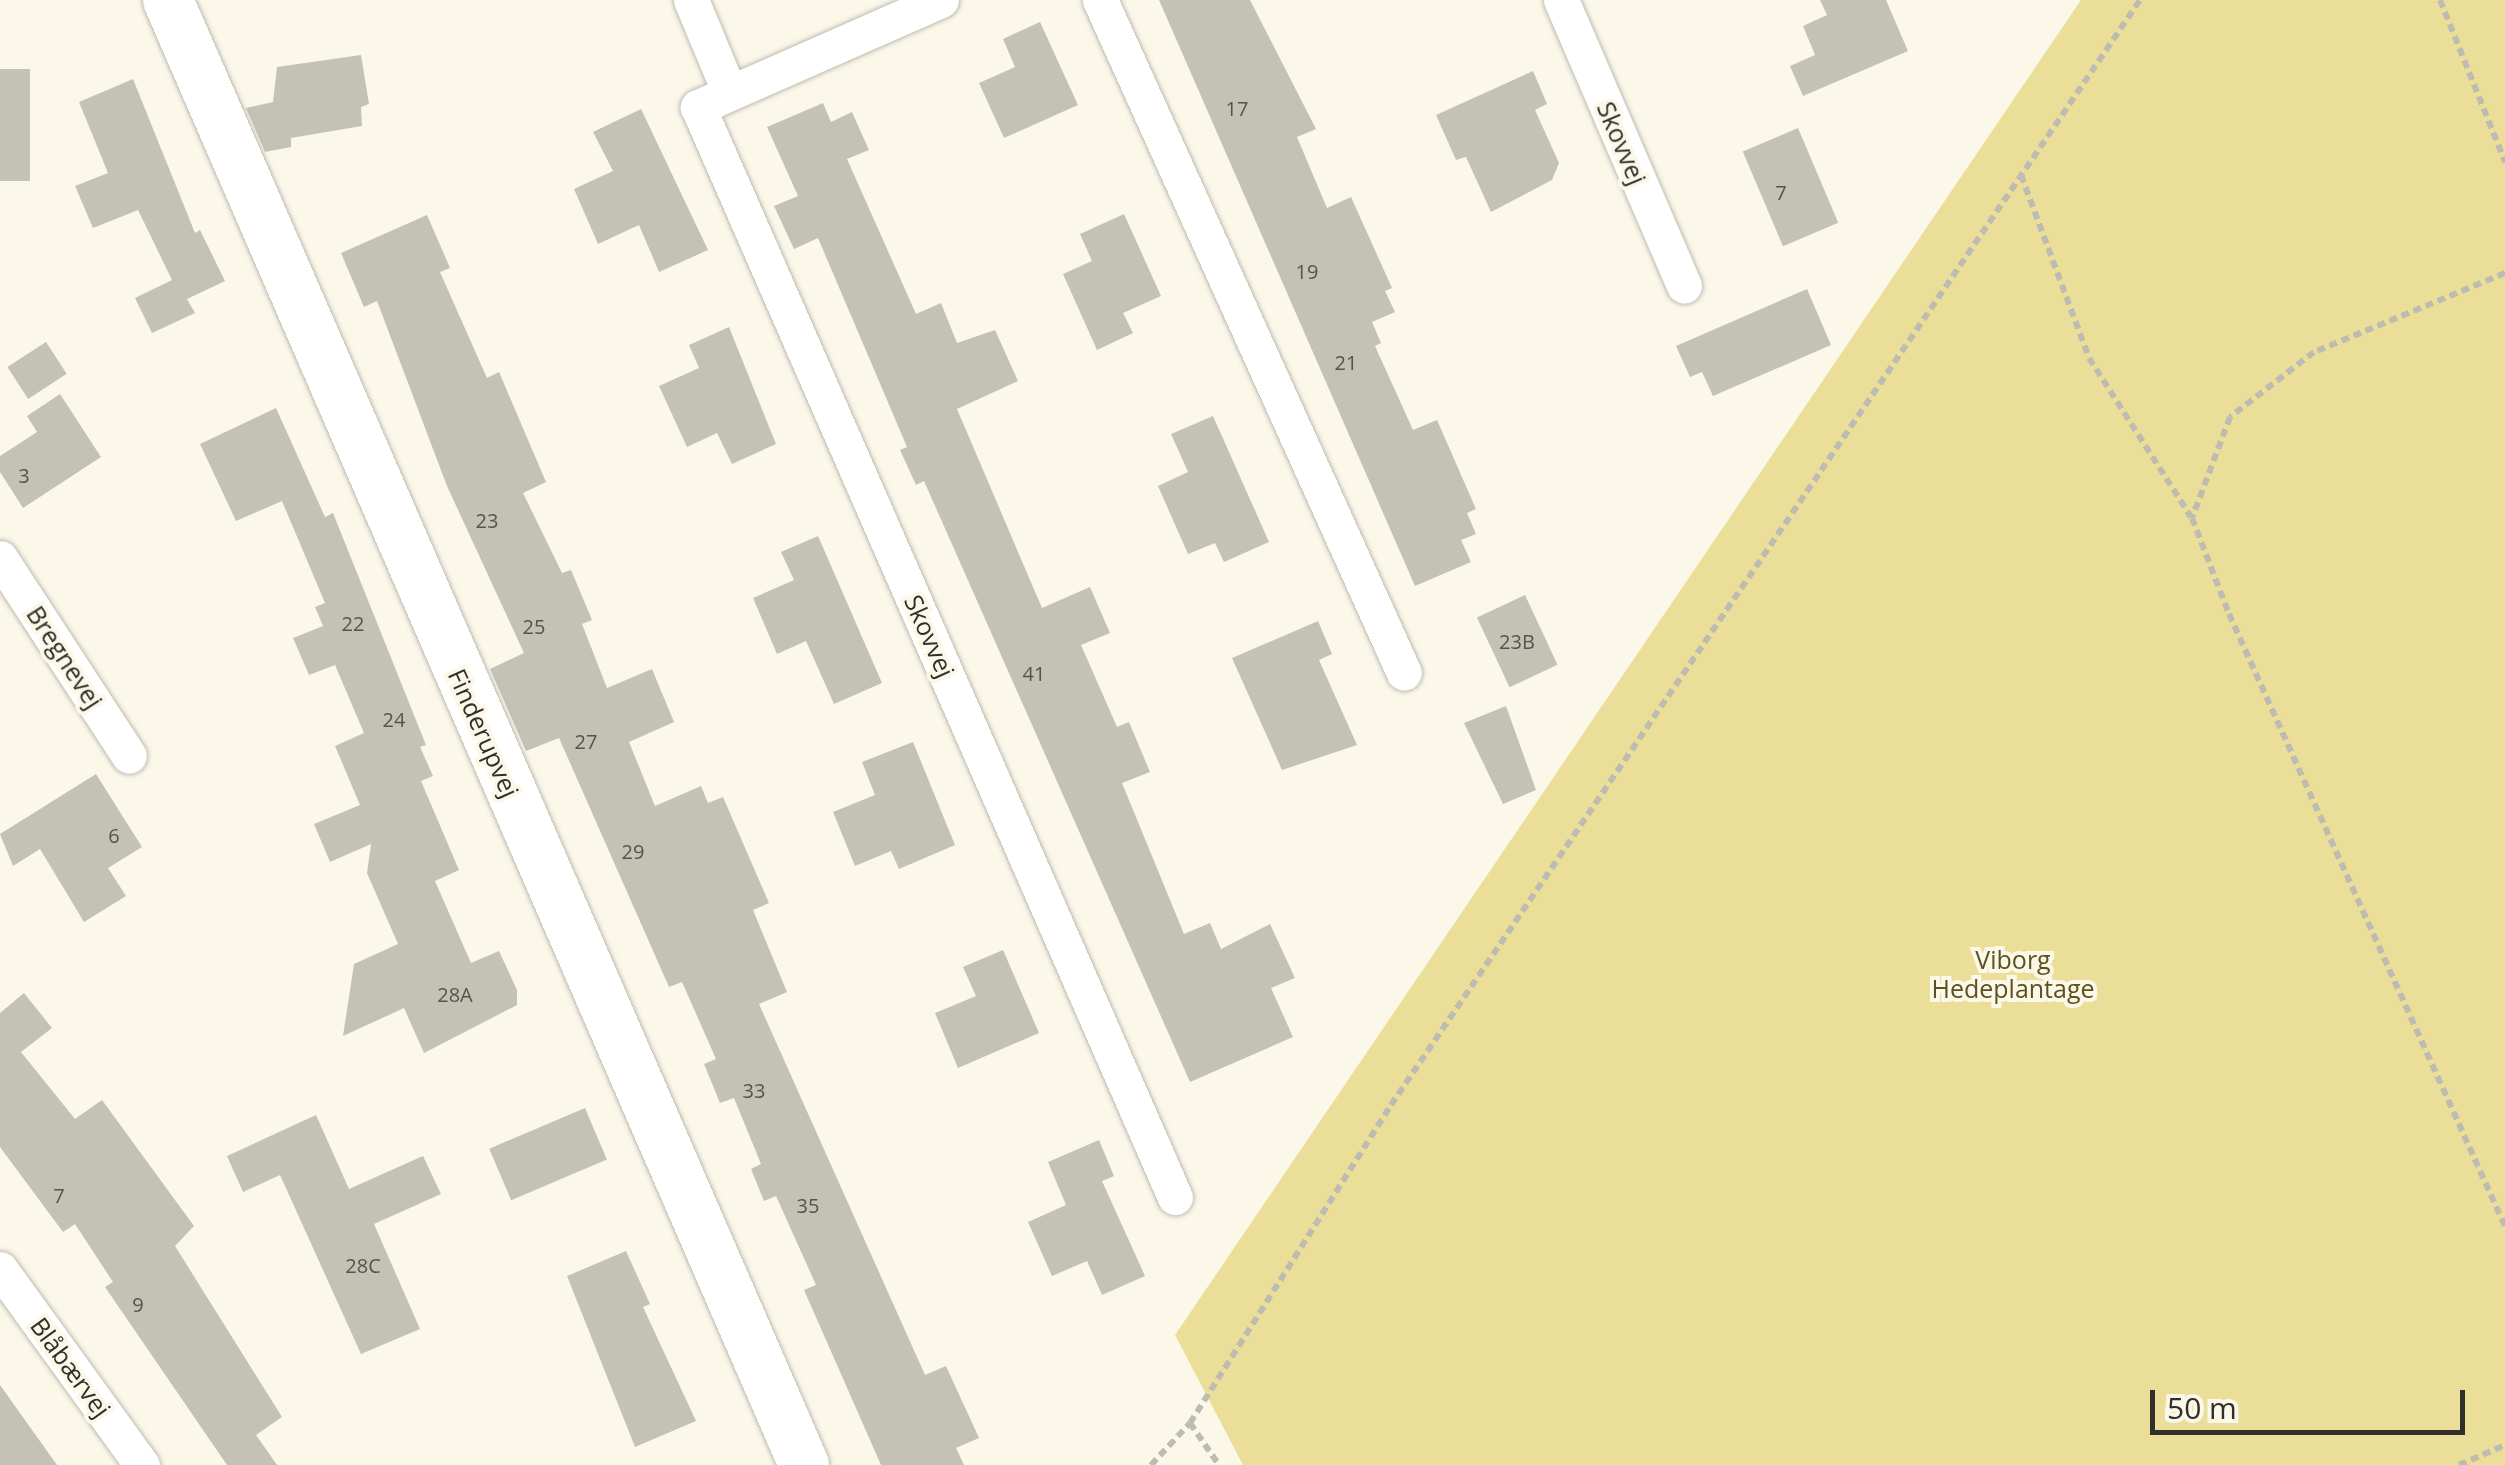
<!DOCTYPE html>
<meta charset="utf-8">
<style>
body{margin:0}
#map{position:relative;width:2505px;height:1465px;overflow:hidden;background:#fbf8ea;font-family:"Open Sans",sans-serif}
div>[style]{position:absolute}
.green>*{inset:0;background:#ebde99}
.building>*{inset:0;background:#c4c2b4;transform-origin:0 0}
.path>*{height:6px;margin-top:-3px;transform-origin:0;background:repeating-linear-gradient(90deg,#bebbb0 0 8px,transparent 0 13px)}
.roads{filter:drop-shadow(0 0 2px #bfbcaf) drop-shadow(0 0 2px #bfbcaf)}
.street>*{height:35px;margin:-17.5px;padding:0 17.5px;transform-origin:17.5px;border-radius:17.5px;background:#fff}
.secondary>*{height:50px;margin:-25px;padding:0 25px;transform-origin:25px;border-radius:25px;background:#fff}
span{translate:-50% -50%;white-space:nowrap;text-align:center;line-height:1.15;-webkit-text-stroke:8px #fbf8ea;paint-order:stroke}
.number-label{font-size:20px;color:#55544c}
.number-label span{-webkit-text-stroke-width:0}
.street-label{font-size:25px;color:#302f2a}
.park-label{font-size:25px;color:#5c521d}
.scale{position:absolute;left:2150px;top:1390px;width:315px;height:45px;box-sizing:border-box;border:5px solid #302f2a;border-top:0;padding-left:12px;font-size:30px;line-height:35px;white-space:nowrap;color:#302f2a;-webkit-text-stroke:8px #fbf8ea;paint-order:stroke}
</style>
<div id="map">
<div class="green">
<div style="clip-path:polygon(2081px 0,2505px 0,2505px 1465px,1243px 1465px,1175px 1335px)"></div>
</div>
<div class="building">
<div style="clip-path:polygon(1159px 0,1250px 0,1316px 129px,1297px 137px,1327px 208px,1351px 197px,1392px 288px,1385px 291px,1395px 312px,1372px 322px,1381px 343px,1375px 346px,1413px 430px,1437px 420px,1476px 509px,1467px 513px,1476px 534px,1461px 540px,1471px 562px,1415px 586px)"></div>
<div style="clip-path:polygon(1820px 0,1886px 0,1908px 51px,1803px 96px,1790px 66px,1815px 55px,1803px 26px,1827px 15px)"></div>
<div style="clip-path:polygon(1040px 22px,1078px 105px,1004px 138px,979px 83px,1015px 67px,1003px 39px)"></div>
<div style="clip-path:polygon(361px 55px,369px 104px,361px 107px,362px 126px,291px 138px,291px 147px,265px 152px,246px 108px,273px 102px,277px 67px)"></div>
<div style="left:0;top:69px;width:30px;height:112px"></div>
<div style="clip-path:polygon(1533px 71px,1547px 104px,1535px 110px,1559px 163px,1552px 180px,1491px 212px,1466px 157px,1456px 160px,1436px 115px)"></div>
<div style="clip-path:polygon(133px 79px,195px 233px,200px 230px,225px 281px,187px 299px,195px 313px,152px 333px,135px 298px,172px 280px,138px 210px,93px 228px,75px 186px,108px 173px,79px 102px)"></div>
<div style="clip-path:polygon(823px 103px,831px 122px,852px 112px,869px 150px,847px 159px,916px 314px,941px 303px,957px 343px,995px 330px,1018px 381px,957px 409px,1042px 608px,1090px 587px,1110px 633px,1081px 645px,1117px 727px,1129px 722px,1150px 772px,1122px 783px,1184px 934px,1210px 923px,1221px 949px,1270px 924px,1295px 978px,1271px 988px,1293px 1037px,1190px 1082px,924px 481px,916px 485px,900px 450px,907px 447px,818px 238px,794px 249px,774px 206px,798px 196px,767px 127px)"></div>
<div style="clip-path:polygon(641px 109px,708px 250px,659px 272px,639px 225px,598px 244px,574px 189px,613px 171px,593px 132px)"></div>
<div style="left:1798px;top:128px;width:103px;height:60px;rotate:67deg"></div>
<div style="clip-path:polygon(1124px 214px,1161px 296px,1123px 313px,1133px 333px,1097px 350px,1063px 274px,1092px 261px,1080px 234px)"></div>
<div style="clip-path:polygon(427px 215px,450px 268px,440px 272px,487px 378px,499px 372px,546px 482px,523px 493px,562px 573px,571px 570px,592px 620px,582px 624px,607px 688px,652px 669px,674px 722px,629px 742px,655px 806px,701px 786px,708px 803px,723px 797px,769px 903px,753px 910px,787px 992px,759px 1004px,925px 1375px,946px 1366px,979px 1438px,956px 1448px,964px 1465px,881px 1465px,804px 1290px,816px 1285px,776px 1196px,764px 1201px,751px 1169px,761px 1164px,734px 1098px,720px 1103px,704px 1064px,716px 1059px,682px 982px,669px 987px,559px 738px,526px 751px,490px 669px,524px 653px,447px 486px,377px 301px,364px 307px,341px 253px)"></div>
<div style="clip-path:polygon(1807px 289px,1831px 345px,1713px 396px,1702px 372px,1690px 377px,1676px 346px)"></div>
<div style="clip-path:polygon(729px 327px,776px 444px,732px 464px,717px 433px,687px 447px,659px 386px,699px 368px,689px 345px)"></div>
<div style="left:46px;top:342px;width:38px;height:46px;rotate:57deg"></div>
<div style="clip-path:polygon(60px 394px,101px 457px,23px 508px,0 472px,0 456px,37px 432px,27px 416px)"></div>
<div style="clip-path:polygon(276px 408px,325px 517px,333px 513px,426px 745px,420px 747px,433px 776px,421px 781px,459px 870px,435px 881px,471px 963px,499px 951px,517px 990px,517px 1005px,424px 1053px,404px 1008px,343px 1036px,354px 964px,398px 944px,367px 873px,371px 844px,330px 862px,314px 824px,360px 805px,335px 746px,364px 733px,335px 665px,309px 675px,293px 638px,323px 626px,315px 607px,325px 603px,282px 501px,236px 521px,200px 444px)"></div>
<div style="clip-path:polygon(1213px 416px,1269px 542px,1224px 562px,1215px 543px,1188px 554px,1158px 486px,1188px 472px,1171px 434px)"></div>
<div style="clip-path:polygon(818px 536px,882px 683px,834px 704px,806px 641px,777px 654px,753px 598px,794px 580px,781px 552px)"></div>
<div style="left:1525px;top:595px;width:77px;height:53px;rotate:65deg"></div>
<div style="clip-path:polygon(1318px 621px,1332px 654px,1319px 660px,1357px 745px,1282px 770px,1232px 658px)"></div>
<div style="clip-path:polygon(1506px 706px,1536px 790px,1503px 804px,1464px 723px)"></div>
<div style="clip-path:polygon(913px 742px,955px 845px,899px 869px,891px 851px,855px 866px,833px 812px,875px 795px,862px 762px)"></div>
<div style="clip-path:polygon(96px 774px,142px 847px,108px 868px,126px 896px,84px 922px,40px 849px,13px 866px,0 834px)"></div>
<div style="clip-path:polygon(1003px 950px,1039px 1033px,958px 1068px,935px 1013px,976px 996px,963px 967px)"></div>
<div style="clip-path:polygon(24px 993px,52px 1028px,21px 1052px,75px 1119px,102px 1100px,194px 1226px,175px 1246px,282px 1417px,256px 1435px,277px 1465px,227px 1465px,105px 1287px,113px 1282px,75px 1224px,63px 1232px,0 1147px,0 1013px)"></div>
<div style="left:585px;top:1108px;width:56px;height:104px;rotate:67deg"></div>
<div style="clip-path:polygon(316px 1115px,349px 1189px,423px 1156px,441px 1194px,374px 1224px,420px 1329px,361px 1354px,280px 1175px,243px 1192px,227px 1156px)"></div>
<div style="clip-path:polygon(1099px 1140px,1114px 1176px,1102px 1181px,1145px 1276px,1102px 1295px,1087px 1261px,1052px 1276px,1028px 1222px,1066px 1205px,1048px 1162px)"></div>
<div style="clip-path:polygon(626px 1251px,650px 1304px,643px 1307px,696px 1421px,635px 1447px,567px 1276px)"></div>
<div style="clip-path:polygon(0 1385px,57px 1465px,0 1465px)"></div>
</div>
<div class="path">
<div style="left:2440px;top:0;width:175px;rotate:68.1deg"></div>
<div style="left:2021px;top:175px;width:195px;rotate:69.6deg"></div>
<div style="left:2089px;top:358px;width:189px;rotate:57.3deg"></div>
<div style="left:2505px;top:273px;width:207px;rotate:157.5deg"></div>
<div style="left:2314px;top:352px;width:106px;rotate:142.3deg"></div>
<div style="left:2230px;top:417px;width:108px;rotate:110.6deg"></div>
<div style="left:2192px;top:518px;width:103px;rotate:68.9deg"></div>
<div style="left:2229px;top:614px;width:671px;rotate:65.73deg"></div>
<div style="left:1190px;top:1423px;width:51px;rotate:55.4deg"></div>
<div style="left:1151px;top:1465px;width:57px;rotate:-47.1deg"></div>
<div style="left:1190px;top:1423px;width:376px;rotate:-57.7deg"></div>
<div style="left:1391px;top:1105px;width:1335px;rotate:-55.87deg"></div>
<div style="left:2459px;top:1465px;width:50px;rotate:-23.5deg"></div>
</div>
<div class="roads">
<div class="street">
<div style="left:691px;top:0;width:96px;rotate:67.4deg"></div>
<div style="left:941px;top:0;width:266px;rotate:156.2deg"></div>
<div style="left:698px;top:107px;width:1190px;rotate:66.37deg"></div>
<div style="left:1100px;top:0;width:738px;rotate:65.69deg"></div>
<div style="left:1561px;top:0;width:311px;rotate:66.7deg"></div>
<div style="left:0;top:558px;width:236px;rotate:56.9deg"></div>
<div style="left:0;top:1269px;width:242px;rotate:54.1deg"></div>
</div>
<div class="secondary">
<div style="left:168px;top:0;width:1597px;rotate:66.53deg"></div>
</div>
</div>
<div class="number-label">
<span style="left:1237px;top:108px">17</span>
<span style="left:1781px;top:192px">7</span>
<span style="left:1307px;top:271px">19</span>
<span style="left:1346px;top:362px">21</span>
<span style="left:24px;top:475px">3</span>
<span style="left:487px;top:520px">23</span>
<span style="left:353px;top:623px">22</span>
<span style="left:534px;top:626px">25</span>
<span style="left:1517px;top:641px">23B</span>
<span style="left:1034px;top:673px">41</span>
<span style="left:394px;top:719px">24</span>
<span style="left:586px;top:741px">27</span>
<span style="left:114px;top:835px">6</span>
<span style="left:633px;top:851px">29</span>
<span style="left:455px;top:994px">28A</span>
<span style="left:754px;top:1090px">33</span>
<span style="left:59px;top:1195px">7</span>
<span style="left:808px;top:1205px">35</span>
<span style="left:363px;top:1265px">28C</span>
<span style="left:138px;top:1304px">9</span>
</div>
<div class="street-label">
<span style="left:1622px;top:143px;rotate:67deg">Skovvej</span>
<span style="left:930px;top:636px;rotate:66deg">Skovvej</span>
<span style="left:65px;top:657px;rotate:57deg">Bregnevej</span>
<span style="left:484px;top:733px;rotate:66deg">Finderupvej</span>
<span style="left:71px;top:1367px;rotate:54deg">Blåbærvej</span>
</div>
<div class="park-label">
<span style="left:2013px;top:974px">Viborg<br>Hedeplantage</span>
</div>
<div class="scale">50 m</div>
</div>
